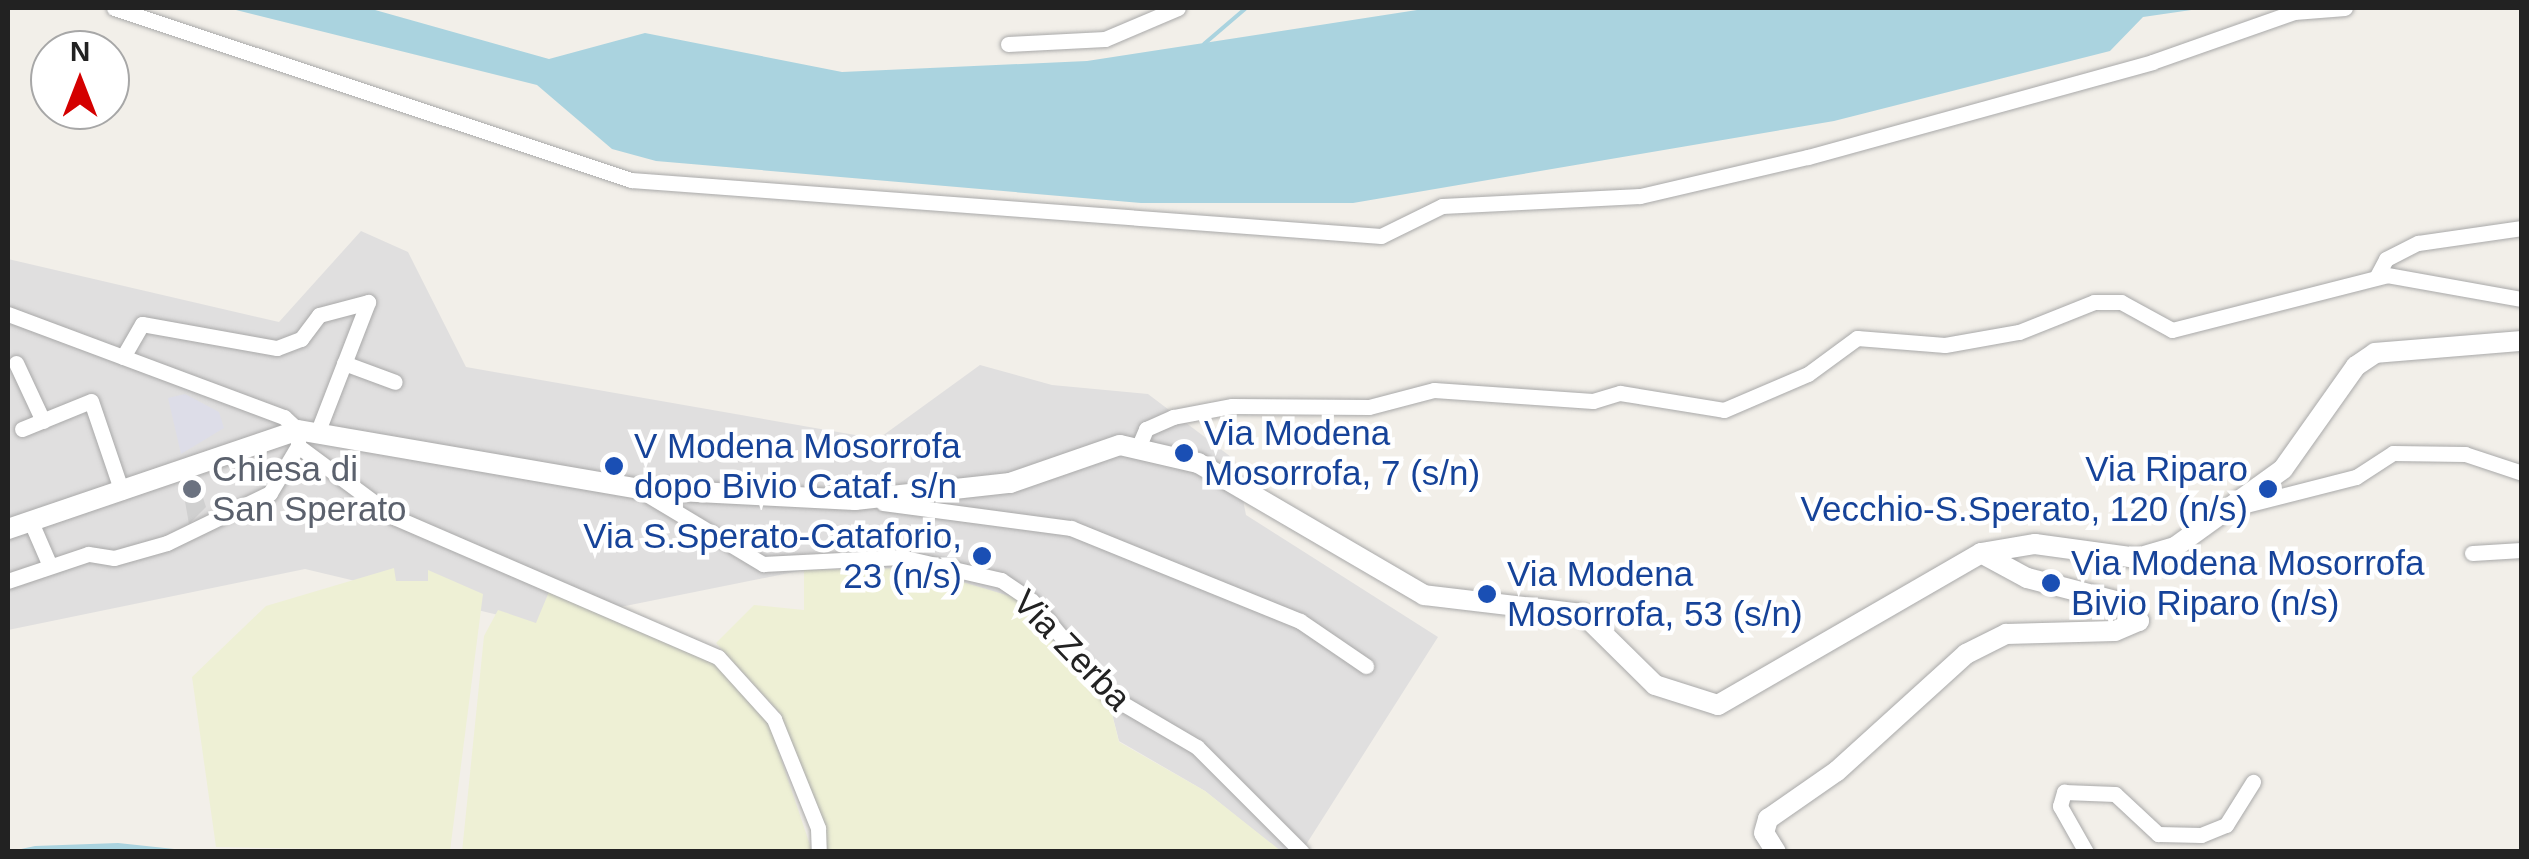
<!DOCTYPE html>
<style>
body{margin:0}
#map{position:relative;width:2529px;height:859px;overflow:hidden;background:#f2efe9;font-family:Arial,sans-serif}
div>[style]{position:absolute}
.residential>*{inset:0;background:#e0dfdf}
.religious>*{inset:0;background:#d0d0d0}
.farmland>*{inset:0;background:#eef0d5}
.plaza>*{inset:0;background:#dddde8}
.water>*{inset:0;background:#aad3df}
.stream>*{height:4px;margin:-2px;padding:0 2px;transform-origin:2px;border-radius:2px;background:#aad3df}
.roads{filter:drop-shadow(0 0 2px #a9a9a9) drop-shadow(0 0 2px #a9a9a9)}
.minor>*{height:15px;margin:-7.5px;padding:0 7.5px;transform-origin:7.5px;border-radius:7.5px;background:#fff}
.tertiary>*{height:20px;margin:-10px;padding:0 10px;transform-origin:10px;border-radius:10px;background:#fff}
.dots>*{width:28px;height:28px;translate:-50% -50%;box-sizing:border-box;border:5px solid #fff;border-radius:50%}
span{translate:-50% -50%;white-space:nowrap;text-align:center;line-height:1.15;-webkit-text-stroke:9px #fff;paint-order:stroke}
.transit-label{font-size:35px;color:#164399}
.left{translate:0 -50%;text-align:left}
.right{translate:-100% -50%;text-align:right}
.worship-label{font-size:35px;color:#5b616d}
.street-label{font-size:35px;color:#222}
.frame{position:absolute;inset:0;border:10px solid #222;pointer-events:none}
.north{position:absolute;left:30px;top:30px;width:100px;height:100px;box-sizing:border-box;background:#fff;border:2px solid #a7a7a7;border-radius:50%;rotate:0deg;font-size:28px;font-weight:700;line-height:40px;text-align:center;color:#222}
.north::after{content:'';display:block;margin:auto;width:35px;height:45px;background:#d40000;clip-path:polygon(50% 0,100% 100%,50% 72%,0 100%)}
</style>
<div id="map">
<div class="residential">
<div style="clip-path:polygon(361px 231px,408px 252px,466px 367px,878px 439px,980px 365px,1052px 385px,1148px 394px,1235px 460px,1246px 515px,1438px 637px,1302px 851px,1281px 852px,1205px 791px,1119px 741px,1111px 710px,916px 568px,804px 570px,536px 624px,305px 569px,8px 630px,8px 259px,279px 322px)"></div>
</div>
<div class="religious">
<div style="clip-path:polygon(195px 473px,206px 507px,189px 524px,181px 479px)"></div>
</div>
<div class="farmland">
<div style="clip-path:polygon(394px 568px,396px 581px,428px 581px,428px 570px,483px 594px,450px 851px,216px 847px,192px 677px,266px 606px)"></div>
<div style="clip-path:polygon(916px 568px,1020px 599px,1111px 710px,1119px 742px,1205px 791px,1281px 851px,823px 851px,823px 828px,780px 713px,716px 643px,754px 605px,804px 610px,804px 570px)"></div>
<div style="clip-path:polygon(551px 587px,718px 665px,765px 711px,812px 851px,462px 852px,484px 636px,498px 610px,536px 623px)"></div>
</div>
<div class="plaza">
<div style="clip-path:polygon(185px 394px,219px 412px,224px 428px,181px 454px,168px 398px)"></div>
</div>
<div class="water">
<div style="clip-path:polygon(228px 8px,368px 8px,549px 59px,645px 33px,842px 72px,1087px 61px,1430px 8px,2205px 8px,2143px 17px,2110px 51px,1834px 121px,1353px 203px,1141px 203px,656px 161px,612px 149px,537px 85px)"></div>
<div style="clip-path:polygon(118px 843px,193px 851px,12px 851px,35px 846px)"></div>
</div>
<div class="stream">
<div style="left:1204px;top:44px;width:55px;rotate:-40.6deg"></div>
</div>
<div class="roads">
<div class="minor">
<div style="left:114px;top:8px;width:545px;rotate:18.4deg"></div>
<div style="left:631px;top:180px;width:752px;rotate:4.27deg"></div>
<div style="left:1381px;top:236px;width:68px;rotate:-26.2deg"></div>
<div style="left:1442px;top:206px;width:198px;rotate:-2.9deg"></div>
<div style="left:1640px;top:196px;width:172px;rotate:-13.1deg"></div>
<div style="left:1808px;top:157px;width:357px;rotate:-15.4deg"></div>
<div style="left:2152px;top:62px;width:151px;rotate:-19.4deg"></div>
<div style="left:2294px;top:12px;width:51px;rotate:-4.5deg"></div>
<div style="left:1008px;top:44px;width:97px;rotate:-3deg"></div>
<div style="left:1105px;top:39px;width:79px;rotate:-23deg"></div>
<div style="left:2377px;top:276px;width:19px;rotate:-62deg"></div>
<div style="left:2386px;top:259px;width:36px;rotate:-27deg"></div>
<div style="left:2418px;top:243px;width:105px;rotate:-8.2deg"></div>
<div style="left:8px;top:314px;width:295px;rotate:20.5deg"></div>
<div style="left:284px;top:417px;width:19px;rotate:43deg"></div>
<div style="left:298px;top:430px;width:16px;rotate:90deg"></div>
<div style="left:298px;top:446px;width:55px;rotate:120.8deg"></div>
<div style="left:270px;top:493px;width:114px;rotate:154.1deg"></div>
<div style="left:167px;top:543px;width:55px;rotate:164.2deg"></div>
<div style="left:114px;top:558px;width:26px;rotate:-171deg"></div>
<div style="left:88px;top:554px;width:84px;rotate:161.4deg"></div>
<div style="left:123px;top:357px;width:38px;rotate:-60deg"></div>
<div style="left:142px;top:324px;width:137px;rotate:10.1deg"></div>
<div style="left:277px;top:348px;width:26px;rotate:-21deg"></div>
<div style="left:301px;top:339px;width:30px;rotate:-53deg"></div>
<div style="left:319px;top:315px;width:51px;rotate:-14.9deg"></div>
<div style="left:368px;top:302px;width:138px;rotate:111.2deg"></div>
<div style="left:16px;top:363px;width:64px;rotate:65deg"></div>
<div style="left:344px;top:363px;width:54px;rotate:20.4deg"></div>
<div style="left:22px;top:429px;width:74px;rotate:-22.1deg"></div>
<div style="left:91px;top:401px;width:96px;rotate:71.2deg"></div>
<div style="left:298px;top:446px;width:119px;rotate:36.5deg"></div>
<div style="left:394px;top:517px;width:353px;rotate:23.4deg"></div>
<div style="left:718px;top:657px;width:84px;rotate:47.9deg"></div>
<div style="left:774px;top:719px;width:118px;rotate:68deg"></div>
<div style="left:818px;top:828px;width:24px;rotate:88deg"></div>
<div style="left:1138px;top:448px;width:21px;rotate:-67deg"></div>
<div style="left:1146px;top:429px;width:30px;rotate:-24deg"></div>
<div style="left:1173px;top:417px;width:60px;rotate:-10.6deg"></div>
<div style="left:1232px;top:406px;width:137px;rotate:0.4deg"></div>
<div style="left:1369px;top:407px;width:67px;rotate:-14.7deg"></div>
<div style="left:1434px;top:390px;width:159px;rotate:4deg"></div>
<div style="left:1593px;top:401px;width:28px;rotate:-17deg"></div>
<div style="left:1620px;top:393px;width:105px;rotate:9.3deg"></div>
<div style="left:1724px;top:410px;width:91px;rotate:-23.2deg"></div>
<div style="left:1808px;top:374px;width:61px;rotate:-36.3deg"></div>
<div style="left:1857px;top:338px;width:88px;rotate:4.5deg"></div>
<div style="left:1945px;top:345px;width:75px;rotate:-10deg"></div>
<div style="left:2019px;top:332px;width:81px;rotate:-21.8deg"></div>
<div style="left:2094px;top:302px;width:27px"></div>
<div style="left:2121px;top:302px;width:58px;rotate:28.8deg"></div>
<div style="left:2172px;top:330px;width:222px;rotate:-14.3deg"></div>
<div style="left:2387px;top:275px;width:137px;rotate:10.1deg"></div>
<div style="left:638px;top:489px;width:146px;rotate:31deg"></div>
<div style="left:763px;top:564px;width:138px;rotate:-2.9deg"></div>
<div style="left:901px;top:557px;width:103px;rotate:13deg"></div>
<div style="left:1001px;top:580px;width:37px;rotate:34deg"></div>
<div style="left:1032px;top:601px;width:123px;rotate:50.6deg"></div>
<div style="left:1110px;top:696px;width:101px;rotate:30.4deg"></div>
<div style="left:1197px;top:747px;width:148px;rotate:45deg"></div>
<div style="left:883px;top:503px;width:190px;rotate:7.6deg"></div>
<div style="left:1071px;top:528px;width:247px;rotate:22.1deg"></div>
<div style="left:1300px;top:621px;width:80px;rotate:34.3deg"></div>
<div style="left:2238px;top:507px;width:122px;rotate:-14.3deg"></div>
<div style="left:2356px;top:477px;width:44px;rotate:-33deg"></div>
<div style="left:2393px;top:453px;width:72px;rotate:0.8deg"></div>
<div style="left:2465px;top:454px;width:60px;rotate:18.4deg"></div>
<div style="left:31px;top:522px;width:48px;rotate:66.6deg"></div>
<div style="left:2472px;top:553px;width:50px;rotate:-3.4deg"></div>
<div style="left:2086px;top:852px;width:53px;rotate:-119.5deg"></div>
<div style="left:2060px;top:806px;width:15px;rotate:-74deg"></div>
<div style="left:2064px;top:792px;width:51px;rotate:2.2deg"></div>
<div style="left:2115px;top:794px;width:59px;rotate:42.9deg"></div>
<div style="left:2158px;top:834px;width:43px;rotate:1.3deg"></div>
<div style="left:2201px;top:835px;width:27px;rotate:-22deg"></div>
<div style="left:2226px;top:825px;width:51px;rotate:-57.9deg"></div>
</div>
<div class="tertiary">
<div style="left:8px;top:529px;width:306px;rotate:-18.8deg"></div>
<div style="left:298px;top:430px;width:345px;rotate:9.8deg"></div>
<div style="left:638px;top:489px;width:217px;rotate:2.9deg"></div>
<div style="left:855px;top:500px;width:156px;rotate:-6.3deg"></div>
<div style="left:1010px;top:483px;width:116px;rotate:-19.1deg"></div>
<div style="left:1120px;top:445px;width:80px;rotate:13deg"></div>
<div style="left:1198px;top:463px;width:262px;rotate:30.3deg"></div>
<div style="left:1424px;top:595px;width:160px;rotate:6.8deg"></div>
<div style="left:1583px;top:614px;width:101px;rotate:44.6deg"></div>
<div style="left:1655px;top:685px;width:66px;rotate:17.6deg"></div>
<div style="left:1718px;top:705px;width:304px;rotate:-30deg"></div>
<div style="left:1981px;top:553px;width:55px;rotate:-9.5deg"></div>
<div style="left:2035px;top:544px;width:103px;rotate:7.8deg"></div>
<div style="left:2137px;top:558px;width:40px;rotate:-16deg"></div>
<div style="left:2175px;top:547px;width:133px;rotate:-35.8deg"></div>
<div style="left:2283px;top:469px;width:126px;rotate:-54.7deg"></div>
<div style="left:2356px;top:366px;width:23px;rotate:-34deg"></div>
<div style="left:2375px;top:353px;width:147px;rotate:-4.7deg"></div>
<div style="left:1776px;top:852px;width:22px;rotate:-122deg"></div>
<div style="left:1764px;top:833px;width:15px;rotate:-74deg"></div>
<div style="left:1768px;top:819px;width:84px;rotate:-34.8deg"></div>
<div style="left:1837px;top:771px;width:174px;rotate:-42.2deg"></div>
<div style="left:1966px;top:654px;width:45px;rotate:-26.6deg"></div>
<div style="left:2006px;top:634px;width:109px;rotate:-1.6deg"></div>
<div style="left:2115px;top:631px;width:26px;rotate:-23deg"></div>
<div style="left:2139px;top:621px;width:24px;rotate:-132deg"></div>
<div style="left:2123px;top:603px;width:99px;rotate:-165.4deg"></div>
<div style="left:2027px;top:578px;width:52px;rotate:-151.5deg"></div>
</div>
</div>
<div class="dots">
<div style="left:1184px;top:453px;background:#1a4fb4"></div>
<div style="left:614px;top:466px;background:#1a4fb4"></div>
<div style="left:192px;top:489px;background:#6b7280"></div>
<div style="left:2268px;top:489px;background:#1a4fb4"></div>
<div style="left:982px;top:556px;background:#1a4fb4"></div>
<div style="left:2051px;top:583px;background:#1a4fb4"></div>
<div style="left:1487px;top:594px;background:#1a4fb4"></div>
</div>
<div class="transit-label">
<span class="left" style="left:1204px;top:453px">Via Modena<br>Mosorrofa, 7 (s/n)</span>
<span class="left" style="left:634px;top:466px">V Modena Mosorrofa<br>dopo Bivio Cataf. s/n</span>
<span class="right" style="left:2248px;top:489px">Via Riparo<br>Vecchio-S.Sperato, 120 (n/s)</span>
<span class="right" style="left:962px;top:556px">Via S.Sperato-Cataforio,<br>23 (n/s)</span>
<span class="left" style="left:2071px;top:583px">Via Modena Mosorrofa<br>Bivio Riparo (n/s)</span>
<span class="left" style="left:1507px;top:594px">Via Modena<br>Mosorrofa, 53 (s/n)</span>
</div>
<div class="worship-label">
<span class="left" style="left:212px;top:489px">Chiesa di<br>San Sperato</span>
</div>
<div class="street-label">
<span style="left:1072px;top:650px;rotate:46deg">Via Zerba</span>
</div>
<div class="frame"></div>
<div class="north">N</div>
</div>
